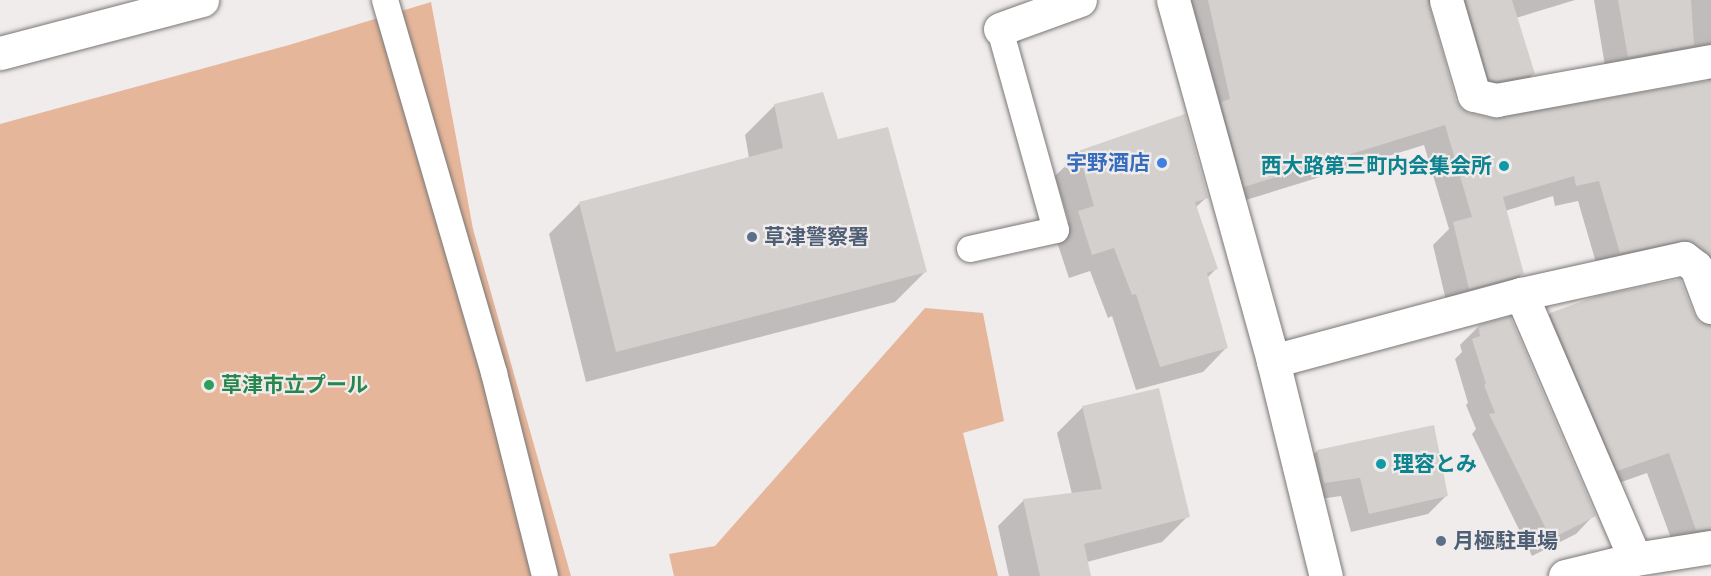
<!DOCTYPE html>
<meta charset="utf-8">
<style>
body{margin:0}
#map{position:relative;width:1711px;height:576px;overflow:hidden;background:#f0eceb;font-family:Poppins,"Noto Sans JP",sans-serif}
div>[style]{position:absolute}
.green>*{inset:0;background:#e6b69a}
.shadow>*{inset:0;background:#0003}
.building>*{inset:0;background:#d3d0ce}
.roads{filter:drop-shadow(0 0 2px #7a7876) drop-shadow(0 0 2px #7a7876)}
.lane>*{height:26px;margin:-13px;padding:0 13px;transform-origin:13px;border-radius:13px;background:#fff}
.street>*{height:33px;margin:-16.5px;padding:0 16.5px;transform-origin:16.5px;border-radius:16.5px;background:#fff}
.secondary>*{height:33px;margin:-16.5px;padding:0 16.5px;transform-origin:16.5px;border-radius:16.5px;background:#fff}
.dots>*{width:16px;height:16px;translate:-50% -50%;box-sizing:border-box;border:3px solid #f0eceb;border-radius:50%}
span{translate:-50% -50%;white-space:nowrap;text-align:center;line-height:1.15;-webkit-text-stroke:4.5px #f0eceb;paint-order:stroke}
.shop-label{font-size:21px;color:#366cbe;font-weight:700}
.right{translate:-100% -50%;text-align:right}
.culture-label{font-size:21px;color:#0d838f;font-weight:700}
.left{translate:0 -50%;text-align:left}
.service-label{font-size:21px;color:#4e5e75;font-weight:700}
.leisure-label{font-size:21px;color:#27864d;font-weight:700}
</style>
<div id="map">
<div class="green">
<div style="clip-path:polygon(431px 2px,473px 229px,571px 576px,0 576px,0 124px,289px 45px)"></div>
<div style="clip-path:polygon(925px 308px,983px 313px,1004px 421px,963px 433px,998px 576px,674px 576px,669px 554px,715px 546px)"></div>
</div>
<div class="shadow">
<div style="clip-path:polygon(1186px 0,1575px 0,1516px 18px,1533px 74px,1512px 95px,1474px 102px,1438px 8px,1427px 3px,1455px 101px,1461px 110px,1469px 114px,1492px 120px,1709px 82px,1704px 70px,1607px 78px,1594px 0,1711px 0,1711px 536px,1675px 549px,1647px 473px,1596px 491px,1529px 335px,1550px 314px,1597px 298px,1708px 327px,1687px 274px,1599px 273px,1578px 201px,1555px 206px,1553px 196px,1505px 211px,1522px 274px,1501px 295px,1448px 309px,1433px 245px,1449px 229px,1424px 145px,1223px 207px)"></div>
<div style="clip-path:polygon(775px 105px,837px 141px,925px 272px,895px 302px,586px 382px,549px 234px,579px 204px,749px 158px,745px 135px)"></div>
<div style="clip-path:polygon(1079px 153px,1207px 197px,1195px 208px,1216px 269px,1207px 278px,1226px 348px,1203px 372px,1136px 390px,1112px 316px,1108px 318px,1090px 271px,1069px 278px,1055px 236px,1069px 222px,1055px 176px)"></div>
<div style="clip-path:polygon(1479px 326px,1594px 515px,1576px 534px,1532px 556px,1472px 434px,1476px 429px,1466px 405px,1468px 403px,1455px 359px,1462px 352px,1460px 345px)"></div>
<div style="clip-path:polygon(1083px 407px,1188px 516px,1162px 542px,1087px 562px,1090px 576px,1009px 576px,998px 526px,1024px 500px,1072px 494px,1057px 433px)"></div>
<div style="clip-path:polygon(1317px 451px,1447px 495px,1428px 514px,1351px 532px,1341px 496px,1306px 501px,1299px 470px)"></div>
</div>
<div class="building">
<div style="clip-path:polygon(1208px 0,1428px 0,1456px 101px,1462px 109px,1469px 113px,1492px 118px,1711px 80px,1711px 257px,1687px 240px,1620px 253px,1599px 181px,1576px 186px,1574px 176px,1503px 197px,1524px 274px,1469px 289px,1453px 222px,1472px 217px,1445px 125px,1244px 187px,1221px 102px,1230px 99px)"></div>
<div style="clip-path:polygon(1466px 0,1512px 0,1535px 74px,1496px 81px,1489px 79px)"></div>
<div style="clip-path:polygon(1618px 0,1691px 0,1694px 45px,1628px 57px)"></div>
<div style="clip-path:polygon(823px 92px,838px 139px,888px 127px,927px 272px,616px 352px,579px 202px,783px 148px,774px 104px)"></div>
<div style="clip-path:polygon(1185px 114px,1208px 198px,1195px 202px,1218px 269px,1207px 273px,1228px 348px,1160px 367px,1136px 294px,1132px 295px,1114px 248px,1092px 255px,1078px 211px,1094px 206px,1078px 151px)"></div>
<div style="clip-path:polygon(1680px 279px,1694px 314px,1700px 322px,1711px 325px,1711px 529px,1696px 530px,1669px 453px,1617px 471px,1550px 313px,1597px 296px)"></div>
<div style="clip-path:polygon(1510px 316px,1596px 516px,1551px 539px,1489px 414px,1495px 413px,1484px 385px,1486px 384px,1472px 339px,1480px 336px,1478px 325px)"></div>
<div style="clip-path:polygon(1159px 388px,1190px 517px,1084px 544px,1091px 576px,1040px 576px,1023px 499px,1102px 489px,1082px 406px)"></div>
<div style="clip-path:polygon(1434px 425px,1448px 496px,1369px 514px,1360px 478px,1324px 483px,1317px 450px)"></div>
</div>
<div class="roads">
<div class="lane">
<div style="left:385px;top:0;width:389px;rotate:73.7deg"></div>
<div style="left:494px;top:373px;width:209px;rotate:75.9deg"></div>
<div style="left:970px;top:249px;width:88px;rotate:-12.5deg"></div>
<div style="left:1056px;top:230px;width:209px;rotate:-105.6deg"></div>
</div>
<div class="street">
<div style="left:1173px;top:0;width:375px;rotate:74.5deg"></div>
<div style="left:1273px;top:361px;width:221px;rotate:76.2deg"></div>
<div style="left:1446px;top:0;width:99px;rotate:73.6deg"></div>
<div style="left:1474px;top:95px;width:23px;rotate:13deg"></div>
<div style="left:1496px;top:100px;width:219px;rotate:-10.3deg"></div>
<div style="left:1000px;top:29px;width:85px;rotate:-19.9deg"></div>
<div style="left:1521px;top:294px;width:288px;rotate:66.7deg"></div>
<div style="left:1273px;top:361px;width:257px;rotate:-15.1deg"></div>
<div style="left:1521px;top:294px;width:167px;rotate:-12.5deg"></div>
<div style="left:1684px;top:258px;width:15px;rotate:37deg"></div>
<div style="left:1696px;top:267px;width:43px;rotate:69.4deg"></div>
<div style="left:1565px;top:576px;width:72px;rotate:-13.7deg"></div>
<div style="left:1635px;top:559px;width:77px;rotate:-9deg"></div>
</div>
<div class="secondary">
<div style="left:0;top:53px;width:209px;rotate:-14.7deg"></div>
</div>
</div>
<div class="dots">
<div style="left:1162px;top:163px;background:#3f7fe0"></div>
<div style="left:1504px;top:166px;background:#0f9aa8"></div>
<div style="left:752px;top:237px;background:#5c6f8a"></div>
<div style="left:209px;top:385px;background:#2e9e5b"></div>
<div style="left:1381px;top:464px;background:#0f9aa8"></div>
<div style="left:1441px;top:541px;background:#5c6f8a"></div>
</div>
<div class="shop-label">
<span class="right" style="left:1150px;top:163px">宇野酒店</span>
</div>
<div class="culture-label">
<span class="right" style="left:1492px;top:166px">西大路第三町内会集会所</span>
<span class="left" style="left:1393px;top:464px">理容とみ</span>
</div>
<div class="service-label">
<span class="left" style="left:764px;top:237px">草津警察署</span>
<span class="left" style="left:1453px;top:541px">月極駐車場</span>
</div>
<div class="leisure-label">
<span class="left" style="left:221px;top:385px">草津市立プール</span>
</div>
</div>
